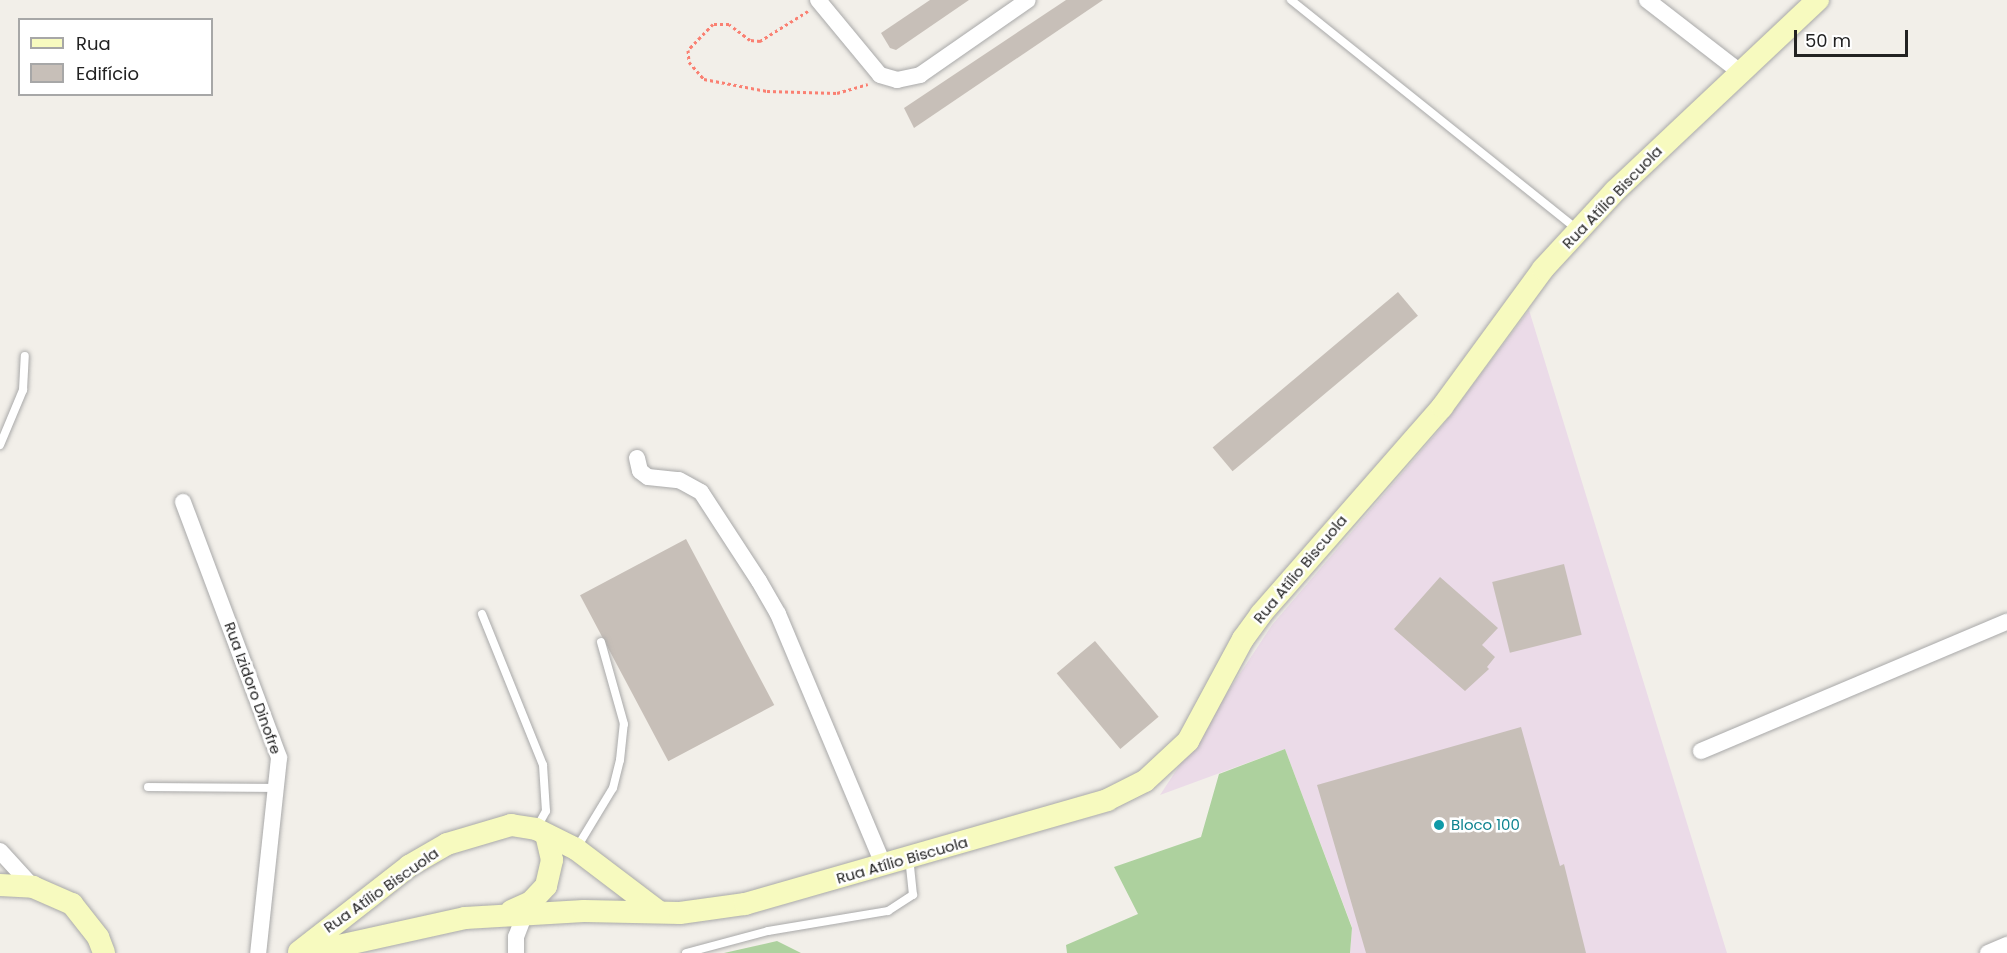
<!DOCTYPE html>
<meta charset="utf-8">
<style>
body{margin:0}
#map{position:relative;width:2007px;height:953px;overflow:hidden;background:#f2efe9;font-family:Poppins,sans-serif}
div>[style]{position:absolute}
.industrial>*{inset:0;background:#ebdbe8}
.forest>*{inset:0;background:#add19e}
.building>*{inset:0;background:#c7bfb8;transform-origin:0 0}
.path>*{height:3px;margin-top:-1.5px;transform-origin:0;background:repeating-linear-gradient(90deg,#fa8072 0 3px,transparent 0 6px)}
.roads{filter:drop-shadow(0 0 2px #a9a9a9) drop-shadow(0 0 2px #a9a9a9)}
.lane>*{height:8px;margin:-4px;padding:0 4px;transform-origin:4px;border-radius:4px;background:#fff}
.street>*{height:16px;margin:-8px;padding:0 8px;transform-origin:8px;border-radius:8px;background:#fff}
.secondary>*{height:22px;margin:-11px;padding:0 11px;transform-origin:11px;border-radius:11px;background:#f7fabf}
.dots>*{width:16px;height:16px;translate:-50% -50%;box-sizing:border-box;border:3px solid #fff;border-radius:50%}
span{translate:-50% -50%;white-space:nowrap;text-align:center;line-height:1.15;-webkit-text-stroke:5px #fff;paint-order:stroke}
.street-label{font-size:15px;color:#222}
.culture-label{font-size:15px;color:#0d838f}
.left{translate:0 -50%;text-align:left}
.legend{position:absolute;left:18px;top:18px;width:195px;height:78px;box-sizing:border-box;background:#fff;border:2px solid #a7a7a7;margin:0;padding:8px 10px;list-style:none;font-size:18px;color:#222}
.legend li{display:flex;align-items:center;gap:12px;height:30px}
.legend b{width:30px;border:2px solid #a7a7a7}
.scale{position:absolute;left:1794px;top:30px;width:114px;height:27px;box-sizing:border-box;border:3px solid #222;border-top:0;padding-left:8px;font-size:18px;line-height:21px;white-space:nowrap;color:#222;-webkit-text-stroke:4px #fff;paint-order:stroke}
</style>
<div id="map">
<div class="industrial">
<div style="clip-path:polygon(1529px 310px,1727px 953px,1350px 953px,1352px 927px,1285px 749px,1160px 795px,1272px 625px,1439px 430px)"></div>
</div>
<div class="forest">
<div style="clip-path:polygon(1285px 749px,1352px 928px,1350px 953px,1067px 953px,1066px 945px,1138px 914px,1114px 867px,1201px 837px,1219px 774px)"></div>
<div style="clip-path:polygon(777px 941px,801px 953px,724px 953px)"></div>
</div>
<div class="building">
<div style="clip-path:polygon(930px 0,969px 0,896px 50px,890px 48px,881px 33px)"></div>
<div style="clip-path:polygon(1066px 0,1103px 0,914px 128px,904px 108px)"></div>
<div style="left:1398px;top:292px;width:31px;height:242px;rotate:50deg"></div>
<div style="left:686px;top:539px;width:188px;height:120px;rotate:62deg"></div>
<div style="left:1564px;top:564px;width:73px;height:74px;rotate:76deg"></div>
<div style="clip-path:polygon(1440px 577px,1498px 628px,1482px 645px,1495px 657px,1487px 667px,1489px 669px,1465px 691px,1394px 629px)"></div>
<div style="left:1095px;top:641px;width:99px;height:50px;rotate:50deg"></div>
<div style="clip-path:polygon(1521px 727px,1560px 866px,1564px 864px,1586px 953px,1366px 953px,1317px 785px)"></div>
</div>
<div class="path">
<div style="left:808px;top:11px;width:57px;rotate:148deg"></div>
<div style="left:760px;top:41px;width:10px;rotate:-174deg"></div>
<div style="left:750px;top:40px;width:26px;rotate:-143deg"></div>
<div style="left:729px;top:24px;width:16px;rotate:180deg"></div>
<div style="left:713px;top:24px;width:36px;rotate:134deg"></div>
<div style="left:688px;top:50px;width:12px;rotate:85deg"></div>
<div style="left:689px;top:62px;width:23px;rotate:49deg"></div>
<div style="left:704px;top:79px;width:64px;rotate:10.8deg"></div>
<div style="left:767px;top:91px;width:70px;rotate:1.6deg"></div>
<div style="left:837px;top:93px;width:32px;rotate:-16deg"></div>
</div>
<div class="roads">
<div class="lane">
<div style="left:1291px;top:0;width:368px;rotate:38.7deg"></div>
<div style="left:0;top:445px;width:60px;rotate:-67.3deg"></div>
<div style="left:23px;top:390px;width:34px;rotate:-87deg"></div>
<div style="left:482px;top:614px;width:163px;rotate:68deg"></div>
<div style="left:543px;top:765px;width:46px;rotate:86.3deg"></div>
<div style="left:546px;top:811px;width:21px;rotate:119deg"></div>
<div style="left:148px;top:787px;width:130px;rotate:0.4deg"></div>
<div style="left:576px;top:849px;width:71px;rotate:-58.8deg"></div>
<div style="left:613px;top:788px;width:29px;rotate:-76deg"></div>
<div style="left:620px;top:760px;width:36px;rotate:-84deg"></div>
<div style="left:624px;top:724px;width:85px;rotate:-105.7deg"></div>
<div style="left:686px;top:953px;width:85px;rotate:-15deg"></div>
<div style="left:768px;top:931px;width:122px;rotate:-9.5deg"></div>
<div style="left:888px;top:911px;width:30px;rotate:-33deg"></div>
<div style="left:913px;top:895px;width:37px;rotate:-96deg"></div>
</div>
<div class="street">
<div style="left:818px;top:0;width:97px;rotate:50.4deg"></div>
<div style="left:880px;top:75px;width:18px;rotate:16deg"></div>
<div style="left:897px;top:80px;width:24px;rotate:-12deg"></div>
<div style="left:920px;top:75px;width:131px;rotate:-34.8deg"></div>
<div style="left:1647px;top:0;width:116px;rotate:37.7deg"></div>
<div style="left:637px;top:458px;width:13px;rotate:77deg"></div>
<div style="left:640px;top:471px;width:10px;rotate:37deg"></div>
<div style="left:648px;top:477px;width:31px;rotate:6deg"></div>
<div style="left:679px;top:480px;width:25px;rotate:29deg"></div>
<div style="left:701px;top:492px;width:106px;rotate:56.9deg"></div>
<div style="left:759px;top:581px;width:38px;rotate:60deg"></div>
<div style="left:778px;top:614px;width:273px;rotate:67.2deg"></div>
<div style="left:183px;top:502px;width:273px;rotate:69.4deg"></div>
<div style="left:279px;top:758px;width:196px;rotate:96.1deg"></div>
<div style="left:1701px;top:751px;width:332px;rotate:-22.9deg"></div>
<div style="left:0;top:851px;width:49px;rotate:47.5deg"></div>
<div style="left:516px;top:953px;width:16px;rotate:-90deg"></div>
<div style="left:516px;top:937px;width:25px;rotate:-69deg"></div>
<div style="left:1988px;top:953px;width:21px;rotate:-23deg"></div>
</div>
<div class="secondary">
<div style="left:0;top:885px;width:33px;rotate:3deg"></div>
<div style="left:33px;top:887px;width:43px;rotate:23.6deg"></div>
<div style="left:72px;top:904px;width:42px;rotate:51.8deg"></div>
<div style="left:98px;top:937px;width:17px;rotate:69deg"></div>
<div style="left:511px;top:911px;width:22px;rotate:-24deg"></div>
<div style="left:531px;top:902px;width:22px;rotate:-47deg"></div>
<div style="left:546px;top:886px;width:27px;rotate:-77deg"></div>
<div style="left:552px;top:860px;width:26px;rotate:-103deg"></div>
<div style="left:299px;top:952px;width:140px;rotate:-38deg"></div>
<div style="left:409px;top:866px;width:44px;rotate:-30.1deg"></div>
<div style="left:447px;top:844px;width:67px;rotate:-16.5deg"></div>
<div style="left:511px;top:825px;width:25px;rotate:9deg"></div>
<div style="left:536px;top:829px;width:45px;rotate:26.6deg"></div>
<div style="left:576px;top:849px;width:104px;rotate:37.2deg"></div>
<div style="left:307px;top:953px;width:162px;rotate:-12.5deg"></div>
<div style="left:465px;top:918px;width:119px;rotate:-3.4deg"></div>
<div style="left:584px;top:911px;width:96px;rotate:1.2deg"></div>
<div style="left:680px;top:913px;width:66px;rotate:-7.9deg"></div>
<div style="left:745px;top:904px;width:377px;rotate:-16deg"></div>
<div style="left:1107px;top:800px;width:42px;rotate:-26.6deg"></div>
<div style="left:1145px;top:781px;width:59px;rotate:-42.9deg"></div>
<div style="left:1188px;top:741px;width:116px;rotate:-61.7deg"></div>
<div style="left:1243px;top:639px;width:31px;rotate:-54deg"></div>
<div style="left:1261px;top:614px;width:275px;rotate:-48.8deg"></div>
<div style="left:1442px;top:407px;width:171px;rotate:-53.8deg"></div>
<div style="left:1543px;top:269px;width:106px;rotate:-47.3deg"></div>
<div style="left:1615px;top:191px;width:279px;rotate:-43.3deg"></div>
</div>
</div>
<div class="dots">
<div style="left:1439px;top:825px;background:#0f9aa8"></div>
</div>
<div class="street-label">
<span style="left:1612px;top:197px;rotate:-46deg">Rua Atílio Biscuola</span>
<span style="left:1300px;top:569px;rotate:-50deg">Rua Atílio Biscuola</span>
<span style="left:253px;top:688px;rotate:70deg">Rua Izidoro Dinofre</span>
<span style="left:902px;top:860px;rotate:-16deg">Rua Atílio Biscuola</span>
<span style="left:381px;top:890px;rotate:-35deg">Rua Atílio Biscuola</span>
</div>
<div class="culture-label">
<span class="left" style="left:1451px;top:825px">Bloco 100</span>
</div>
<ul class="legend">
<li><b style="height:8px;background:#f7fabf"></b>Rua</li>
<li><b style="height:16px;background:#c7bfb8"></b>Edifício</li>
</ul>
<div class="scale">50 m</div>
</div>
